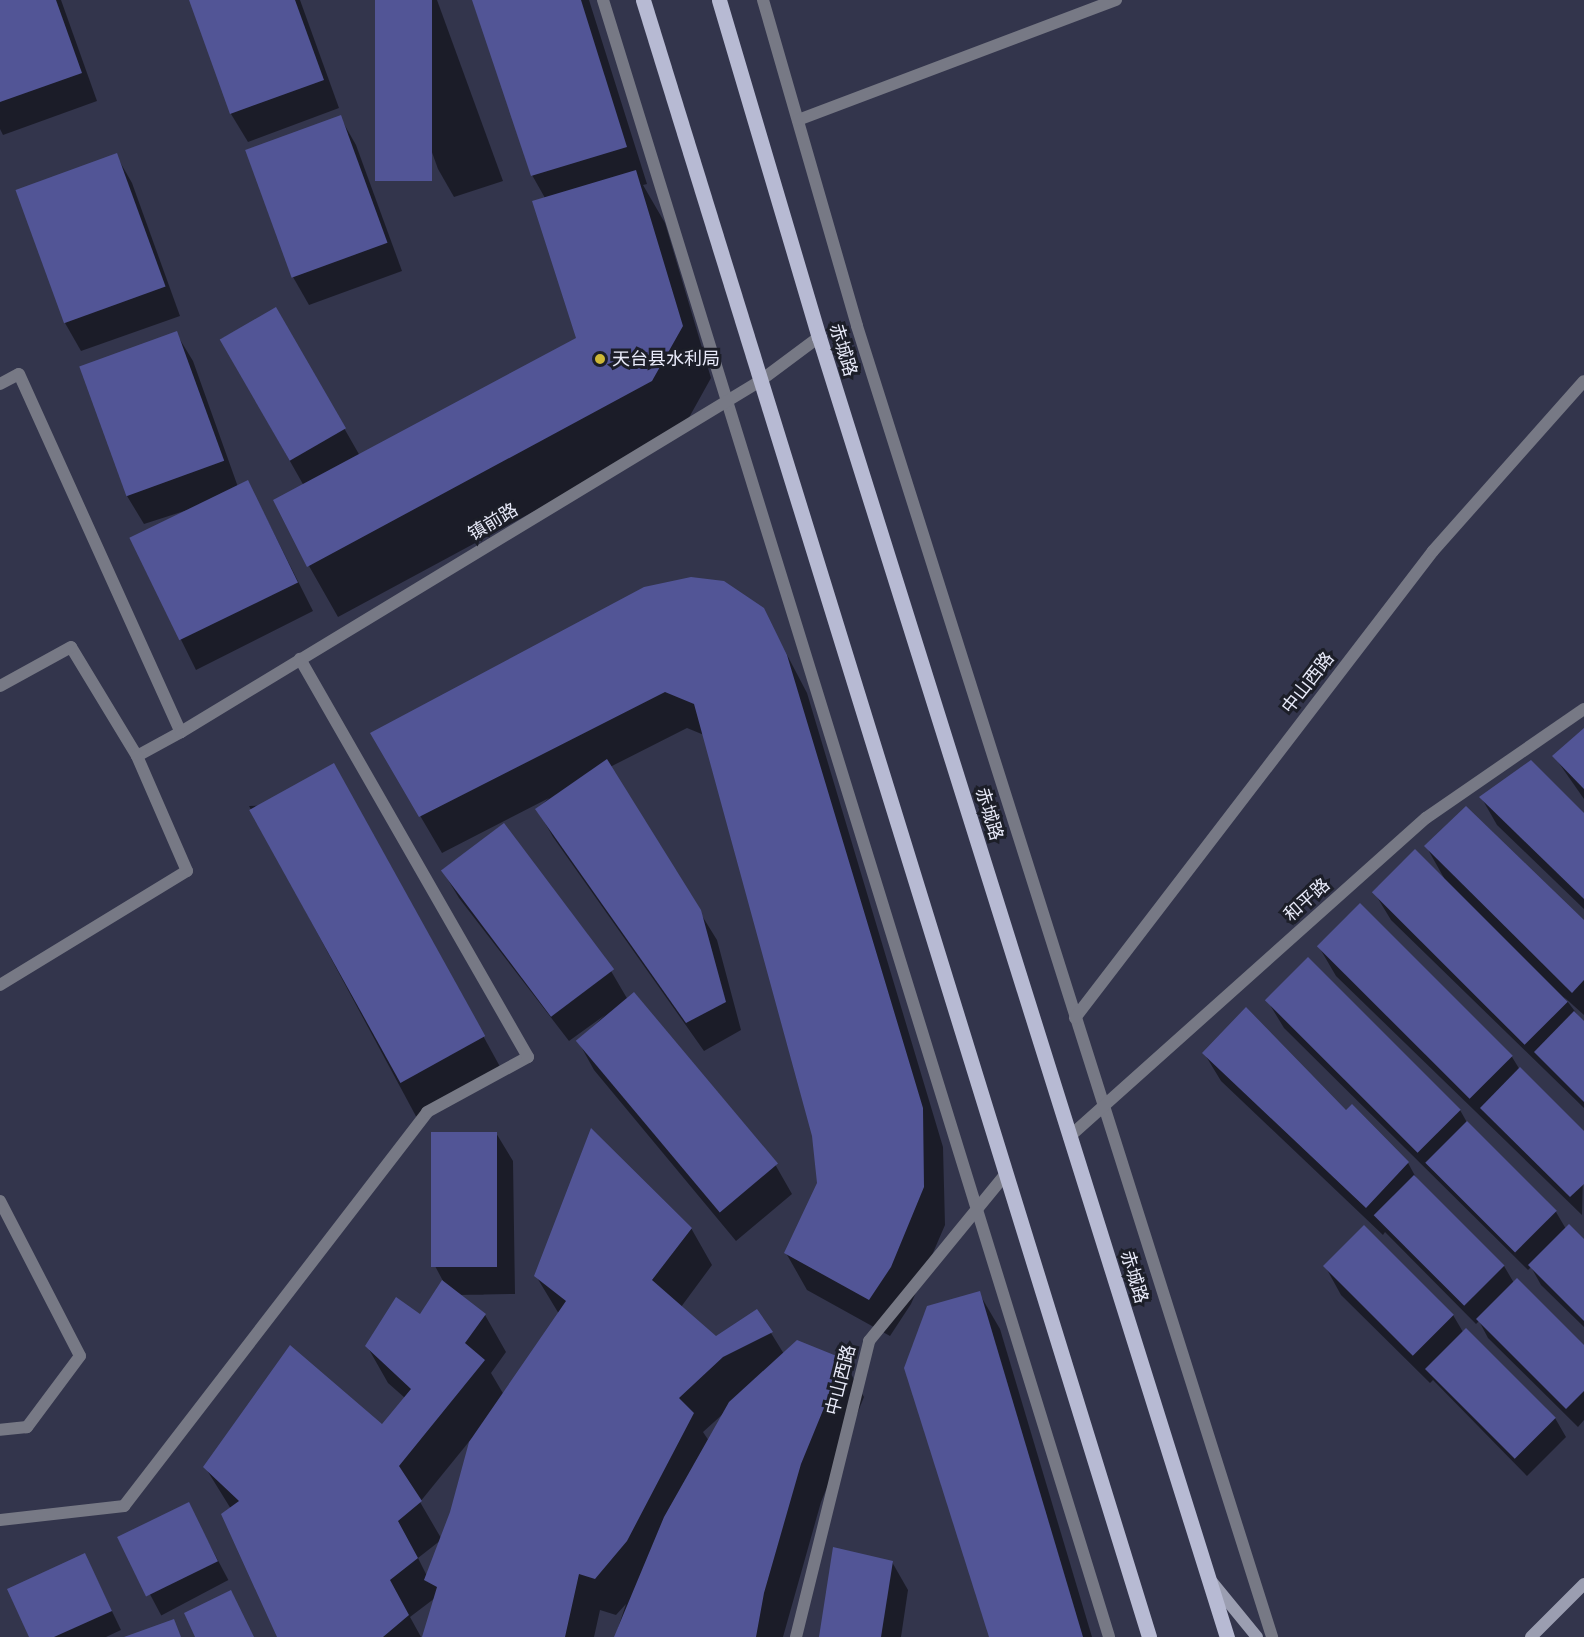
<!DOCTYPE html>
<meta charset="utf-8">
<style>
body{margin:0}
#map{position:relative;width:1584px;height:1637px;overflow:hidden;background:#33354c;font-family:"IBM Plex Serif","Noto Sans SC",serif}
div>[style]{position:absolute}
.shadow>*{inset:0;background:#0007;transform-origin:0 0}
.building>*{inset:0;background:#525596;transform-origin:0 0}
.service>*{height:12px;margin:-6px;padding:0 6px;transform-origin:6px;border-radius:6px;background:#777985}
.pedestrian>*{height:12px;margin:-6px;padding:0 6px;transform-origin:6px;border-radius:6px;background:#777985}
.minor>*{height:12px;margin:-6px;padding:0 6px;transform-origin:6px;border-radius:6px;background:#777985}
.secondary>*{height:12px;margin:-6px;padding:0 6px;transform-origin:6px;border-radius:6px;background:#9b9eb1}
.primary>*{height:15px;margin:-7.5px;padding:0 7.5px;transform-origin:7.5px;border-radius:7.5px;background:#b7bad3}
.dots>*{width:16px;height:16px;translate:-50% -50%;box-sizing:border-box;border:3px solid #1c1e28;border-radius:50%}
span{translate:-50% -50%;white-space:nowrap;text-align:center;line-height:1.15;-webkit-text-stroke:6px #1c1e28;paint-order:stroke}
.street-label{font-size:18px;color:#e8eaf9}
.poi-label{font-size:18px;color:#e8eaf9}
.left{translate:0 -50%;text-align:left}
</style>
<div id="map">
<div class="shadow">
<div style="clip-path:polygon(0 0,61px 0,97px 101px,3px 135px,0 129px)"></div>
<div style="clip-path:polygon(191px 0,300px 0,339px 108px,248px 142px,231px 114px)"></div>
<div style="clip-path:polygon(377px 0,437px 0,503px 181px,454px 197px,438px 169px)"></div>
<div style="clip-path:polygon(474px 0,589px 0,647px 184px,643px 185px,665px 223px,711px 378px,681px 432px,338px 617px,309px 566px,304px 486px,221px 339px,276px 309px,360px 456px,578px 339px,545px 198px,532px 175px)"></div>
<div style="clip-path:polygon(340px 117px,356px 145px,402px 271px,309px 305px,293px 277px,247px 150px)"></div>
<div style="clip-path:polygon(116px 155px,132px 183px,180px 316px,81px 351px,65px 323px,18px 191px)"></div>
<div style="clip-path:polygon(176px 333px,193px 361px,238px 487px,248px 482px,313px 611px,196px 670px,132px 541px,203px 505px,144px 524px,127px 496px,81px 367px)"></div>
<div style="clip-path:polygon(763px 609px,807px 693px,943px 1147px,945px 1225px,911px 1304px,890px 1336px,807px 1290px,786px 1253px,818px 1183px,814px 1136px,704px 735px,687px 728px,610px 767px,717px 940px,741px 1030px,704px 1051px,553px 837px,537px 809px,549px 798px,442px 853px,372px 734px)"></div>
<div style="clip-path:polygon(1584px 730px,1584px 799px,1554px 756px)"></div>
<div style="clip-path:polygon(1481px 797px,1584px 815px,1584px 909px,1497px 825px)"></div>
<div style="clip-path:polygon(355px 802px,504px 1074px,418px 1120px,249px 806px)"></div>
<div style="clip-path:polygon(504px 825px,611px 971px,628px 1000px,634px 994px,776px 1166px,792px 1194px,736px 1241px,594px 1070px,578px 1041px,605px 1015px,569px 1041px,459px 898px,442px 870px)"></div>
<div style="clip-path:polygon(1426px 846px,1584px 923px,1584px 1015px,1564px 997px,1584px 1023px,1584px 1108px,1391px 920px,1374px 892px,1444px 878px)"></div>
<div style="clip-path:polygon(1319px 947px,1512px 1057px,1520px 1070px,1584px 1133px,1582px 1215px,1336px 976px)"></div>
<div style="clip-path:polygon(1267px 1000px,1460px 1110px,1469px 1126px,1556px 1212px,1566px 1229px,1584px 1241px,1584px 1327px,1541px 1285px,1531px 1267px,1528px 1270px,1284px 1028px)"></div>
<div style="clip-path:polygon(1204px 1053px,1346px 1112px,1408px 1163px,1418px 1181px,1504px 1266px,1514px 1283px,1584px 1347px,1584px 1420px,1578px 1427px,1488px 1338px,1479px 1321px,1476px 1324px,1385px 1232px,1383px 1235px,1221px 1081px)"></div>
<div style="clip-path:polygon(evenodd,496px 1133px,513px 1161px,515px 1294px,458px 1295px,485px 1315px,506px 1352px,491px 1373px,504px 1395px,559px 1314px,536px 1276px,691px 1228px,712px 1265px,681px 1307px,716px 1338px,771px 1333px,784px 1354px,843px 1360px,864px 1397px,821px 1502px,783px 1637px,615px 1637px,626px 1604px,616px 1615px,600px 1610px,594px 1637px,424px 1637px,435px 1598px,410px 1617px,421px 1637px,278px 1637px,231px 1509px,205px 1467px,382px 1426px,405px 1398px,388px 1383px,367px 1346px,420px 1316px,443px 1281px,435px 1266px,496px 1133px,724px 1413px,709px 1441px,703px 1432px,724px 1413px,496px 1133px,472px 1438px,451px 1512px,441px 1538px,420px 1502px,472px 1438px,496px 1133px,441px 1540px,427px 1576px,418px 1558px,441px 1540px)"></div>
<div style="clip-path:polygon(1364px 1227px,1453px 1315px,1463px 1332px,1555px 1418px,1566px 1437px,1527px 1476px,1433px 1380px,1430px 1383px,1341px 1295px,1325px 1266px)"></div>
<div style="clip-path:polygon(979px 1293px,1000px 1329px,1092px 1637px,990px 1637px)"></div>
<div style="left:188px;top:1504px;width:86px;height:76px;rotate:62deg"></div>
<div style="clip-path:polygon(85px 1555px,121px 1630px,106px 1637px,31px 1637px)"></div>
<div style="clip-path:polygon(892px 1562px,908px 1590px,901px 1637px,820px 1637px)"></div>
</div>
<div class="building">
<div style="clip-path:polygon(0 0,56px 0,82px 73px,0 102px)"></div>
<div style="clip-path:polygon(189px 0,295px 0,324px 80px,230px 114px)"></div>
<div style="left:375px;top:0;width:57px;height:181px"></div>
<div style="clip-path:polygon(472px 0,581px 0,627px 147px,531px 176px)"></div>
<div style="left:341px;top:115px;width:136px;height:102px;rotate:70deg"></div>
<div style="left:117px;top:153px;width:142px;height:108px;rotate:70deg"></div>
<div style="clip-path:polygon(636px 170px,683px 326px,652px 381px,307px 567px,273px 500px,576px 338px,532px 201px)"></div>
<div style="left:276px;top:307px;width:140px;height:65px;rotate:60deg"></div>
<div style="left:177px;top:331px;width:138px;height:104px;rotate:70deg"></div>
<div style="left:248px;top:480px;width:114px;height:132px;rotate:64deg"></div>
<div style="clip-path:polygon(691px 577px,724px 581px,764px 608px,787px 655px,923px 1108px,924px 1187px,891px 1267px,869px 1300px,784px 1253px,817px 1183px,812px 1136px,694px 704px,665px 692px,419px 817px,370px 733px,644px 587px)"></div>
<div style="clip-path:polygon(1584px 728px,1584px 789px,1552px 756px)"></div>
<div style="clip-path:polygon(607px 759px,701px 910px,726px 1002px,686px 1023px,535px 809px)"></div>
<div style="clip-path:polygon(1531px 760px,1584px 813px,1584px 899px,1479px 797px)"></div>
<div style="left:334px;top:763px;width:312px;height:97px;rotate:61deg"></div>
<div style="clip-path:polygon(1466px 806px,1584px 920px,1584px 980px,1572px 993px,1424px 846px)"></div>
<div style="left:504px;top:823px;width:183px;height:79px;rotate:53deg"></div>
<div style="left:1415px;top:849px;width:216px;height:61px;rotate:45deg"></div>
<div style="left:1360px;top:903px;width:216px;height:61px;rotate:45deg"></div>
<div style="left:1308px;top:957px;width:216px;height:61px;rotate:45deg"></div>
<div style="left:634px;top:992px;width:224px;height:76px;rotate:50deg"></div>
<div style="clip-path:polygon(1246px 1007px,1346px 1110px,1352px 1104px,1409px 1162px,1366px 1208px,1202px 1053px)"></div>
<div style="clip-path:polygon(1574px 1011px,1584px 1021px,1584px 1102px,1534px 1052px)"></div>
<div style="clip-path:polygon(1520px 1067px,1584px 1131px,1584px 1184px,1570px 1197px,1480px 1108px)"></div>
<div style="left:1467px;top:1121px;width:127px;height:59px;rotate:45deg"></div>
<div style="clip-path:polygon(591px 1128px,692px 1228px,652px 1280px,716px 1336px,757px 1309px,773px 1332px,723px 1357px,679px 1398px,694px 1413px,627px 1541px,595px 1579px,579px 1574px,565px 1637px,422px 1637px,437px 1587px,424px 1580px,450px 1512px,469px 1442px,566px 1301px,534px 1276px)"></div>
<div style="left:431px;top:1132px;width:66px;height:135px"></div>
<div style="left:1414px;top:1175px;width:128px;height:57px;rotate:45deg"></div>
<div style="clip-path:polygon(1569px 1224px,1584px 1239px,1584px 1321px,1528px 1265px)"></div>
<div style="left:1364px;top:1225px;width:127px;height:58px;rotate:45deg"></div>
<div style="clip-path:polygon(1517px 1278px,1584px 1345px,1584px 1391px,1566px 1409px,1476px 1319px)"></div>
<div style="clip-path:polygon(442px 1280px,486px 1314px,465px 1343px,485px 1360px,399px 1466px,422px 1501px,398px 1521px,418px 1558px,390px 1580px,409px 1615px,383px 1637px,277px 1637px,221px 1514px,239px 1501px,203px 1467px,290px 1345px,382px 1424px,411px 1389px,365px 1346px,396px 1297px,420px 1314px)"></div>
<div style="clip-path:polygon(980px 1291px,1083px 1637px,989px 1637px,904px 1368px,927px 1306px)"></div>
<div style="left:1466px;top:1328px;width:127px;height:58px;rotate:45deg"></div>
<div style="clip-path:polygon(797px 1340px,844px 1359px,801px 1464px,764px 1593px,756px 1637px,614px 1637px,664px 1517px,729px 1402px)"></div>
<div style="left:189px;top:1502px;width:66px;height:80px;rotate:64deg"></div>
<div style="clip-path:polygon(833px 1547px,893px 1561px,881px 1637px,819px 1637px)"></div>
<div style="clip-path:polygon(85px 1553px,112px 1611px,54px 1637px,29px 1637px,7px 1589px)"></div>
<div style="clip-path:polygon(231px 1590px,254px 1637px,195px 1637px,184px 1613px)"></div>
<div style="clip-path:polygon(174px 1619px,181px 1637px,124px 1637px)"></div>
</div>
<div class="service">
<div style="left:603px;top:0;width:1713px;rotate:72.82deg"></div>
<div style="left:763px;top:0;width:339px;rotate:73.9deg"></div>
<div style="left:857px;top:326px;width:1375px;rotate:72.43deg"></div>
<div style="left:0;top:384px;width:21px;rotate:-28deg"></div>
<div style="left:19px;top:374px;width:393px;rotate:65.7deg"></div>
<div style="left:181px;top:732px;width:50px;rotate:151.4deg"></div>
<div style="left:137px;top:756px;width:127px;rotate:-121.2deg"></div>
<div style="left:71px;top:647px;width:81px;rotate:151.2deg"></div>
<div style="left:0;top:985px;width:219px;rotate:-31.4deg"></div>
<div style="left:187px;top:871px;width:125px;rotate:-113.5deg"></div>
<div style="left:1069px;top:1137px;width:479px;rotate:-41.8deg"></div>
<div style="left:1426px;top:818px;width:192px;rotate:-34.6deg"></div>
<div style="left:0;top:1201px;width:174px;rotate:62.7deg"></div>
<div style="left:80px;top:1356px;width:89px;rotate:126.7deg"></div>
<div style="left:27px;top:1427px;width:27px;rotate:174deg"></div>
<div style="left:0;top:1520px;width:125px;rotate:-6.4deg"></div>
<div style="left:124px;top:1506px;width:497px;rotate:-52.4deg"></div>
<div style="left:427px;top:1112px;width:115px;rotate:-28.6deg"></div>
<div style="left:528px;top:1057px;width:459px;rotate:-119.8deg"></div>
</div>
<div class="pedestrian">
<div style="left:798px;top:120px;width:340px;rotate:-20.7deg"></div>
<div style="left:1075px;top:1018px;width:588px;rotate:-52.53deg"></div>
<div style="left:1433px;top:551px;width:227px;rotate:-48.4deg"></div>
</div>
<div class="minor">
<div style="left:181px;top:732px;width:677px;rotate:-31.22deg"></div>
<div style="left:760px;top:381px;width:74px;rotate:-36.7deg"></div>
<div style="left:796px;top:1637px;width:305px;rotate:-76.1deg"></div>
<div style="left:869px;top:1341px;width:215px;rotate:-50.7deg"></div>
</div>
<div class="secondary">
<div style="left:1212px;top:1582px;width:71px;rotate:50.7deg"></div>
<div style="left:1531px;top:1637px;width:75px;rotate:-45deg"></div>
</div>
<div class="primary">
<div style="left:643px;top:0;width:1713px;rotate:72.82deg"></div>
<div style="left:719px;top:0;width:352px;rotate:73.5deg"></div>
<div style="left:819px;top:337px;width:1363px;rotate:72.58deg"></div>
</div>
<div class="dots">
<div style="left:600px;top:359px;background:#ceb837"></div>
</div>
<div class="street-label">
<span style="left:843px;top:350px;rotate:73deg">赤城路</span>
<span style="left:493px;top:522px;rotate:-31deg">镇前路</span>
<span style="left:1308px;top:683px;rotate:-52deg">中山西路</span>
<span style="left:989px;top:814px;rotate:73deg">赤城路</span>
<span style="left:1307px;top:900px;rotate:-42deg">和平路</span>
<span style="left:1134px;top:1277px;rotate:73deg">赤城路</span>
<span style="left:841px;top:1380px;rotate:-76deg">中山西路</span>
</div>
<div class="poi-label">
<span class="left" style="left:612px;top:359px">天台县水利局</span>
</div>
</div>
